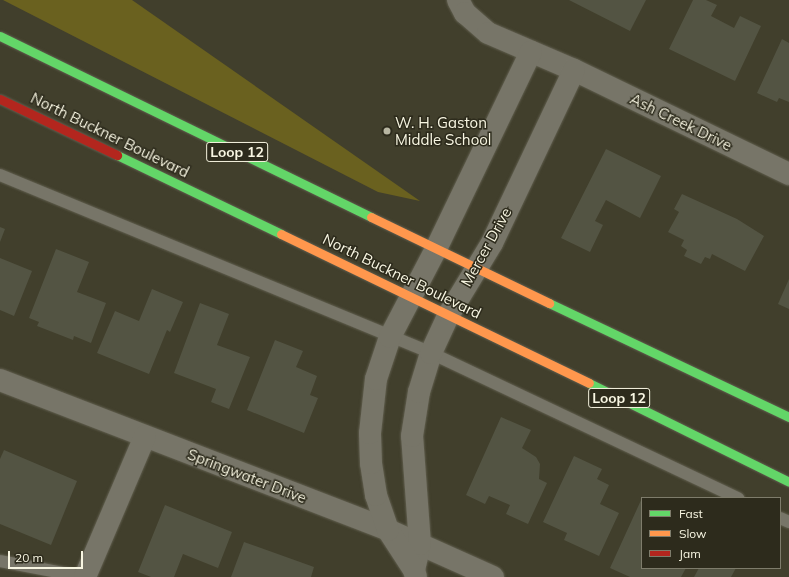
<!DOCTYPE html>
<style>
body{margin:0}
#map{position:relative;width:789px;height:577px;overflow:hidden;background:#413f2c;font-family:Mulish,sans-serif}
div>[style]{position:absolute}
.green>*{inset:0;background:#6a611f}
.building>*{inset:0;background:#535443}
.roads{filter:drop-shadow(0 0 1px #605e4e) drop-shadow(0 0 1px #605e4e)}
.lane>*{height:12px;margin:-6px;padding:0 6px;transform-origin:6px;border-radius:6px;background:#777568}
.street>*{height:22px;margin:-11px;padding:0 11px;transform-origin:11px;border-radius:11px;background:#777568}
.fast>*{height:9px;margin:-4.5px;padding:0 4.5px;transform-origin:4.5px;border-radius:4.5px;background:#63d668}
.slow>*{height:9px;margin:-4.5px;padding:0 4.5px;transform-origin:4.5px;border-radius:4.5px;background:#ff974d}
.jam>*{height:9px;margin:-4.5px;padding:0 4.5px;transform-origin:4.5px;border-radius:4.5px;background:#b3261e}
.dots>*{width:11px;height:11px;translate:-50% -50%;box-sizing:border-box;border:2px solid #2d2b1c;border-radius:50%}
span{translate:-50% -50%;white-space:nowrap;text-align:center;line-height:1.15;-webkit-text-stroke:3px #2d2b1c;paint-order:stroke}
.shield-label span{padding:1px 3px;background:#2d2b1c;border:1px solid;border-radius:3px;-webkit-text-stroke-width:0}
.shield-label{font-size:14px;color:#f8f6e2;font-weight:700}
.poi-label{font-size:15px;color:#f8f6e2}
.left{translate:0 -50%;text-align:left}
.street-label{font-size:15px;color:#f8f6e2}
.legend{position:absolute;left:641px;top:497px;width:140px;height:72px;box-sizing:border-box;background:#2d2b1c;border:1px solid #7e7c6b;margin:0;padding:5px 7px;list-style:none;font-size:12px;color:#f8f6e2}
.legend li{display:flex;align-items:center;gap:8px;height:20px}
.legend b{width:20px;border:1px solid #7e7c6b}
.scale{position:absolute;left:8px;top:551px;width:75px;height:18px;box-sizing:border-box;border:2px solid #f8f6e2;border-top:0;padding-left:5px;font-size:12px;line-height:14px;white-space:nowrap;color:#f8f6e2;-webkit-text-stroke:3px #2d2b1c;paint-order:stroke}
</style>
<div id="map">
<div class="green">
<div style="clip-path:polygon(3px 0,132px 0,420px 201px,378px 192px)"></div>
</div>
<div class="building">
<div style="clip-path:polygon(569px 0,646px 0,630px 31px)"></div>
<div style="clip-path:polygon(693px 0,706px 0,717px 5px,711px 16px,734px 28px,740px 16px,761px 26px,735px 81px,669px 49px)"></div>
<div style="clip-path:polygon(782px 39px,789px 43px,789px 102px,779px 98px,777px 102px,757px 93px)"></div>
<div style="clip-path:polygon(606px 149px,661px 176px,640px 218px,606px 200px,595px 221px,603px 225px,590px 252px,561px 238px)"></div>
<div style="clip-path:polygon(682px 194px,737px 219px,764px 236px,745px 271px,712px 254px,710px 259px,705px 257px,701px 264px,684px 256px,687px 250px,681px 246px,684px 240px,668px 232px,679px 212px,674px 209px)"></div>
<div style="clip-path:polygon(0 227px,5px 229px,0 242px)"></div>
<div style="clip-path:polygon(56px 249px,89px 262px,77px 292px,106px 303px,91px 343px,74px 336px,73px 340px,37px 326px,39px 322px,29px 318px)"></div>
<div style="clip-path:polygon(0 258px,32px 271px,14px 316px,0 310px)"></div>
<div style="clip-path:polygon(789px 279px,789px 309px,778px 304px)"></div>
<div style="clip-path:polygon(152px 289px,183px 302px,170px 332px,167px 330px,149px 374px,97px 353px,115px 311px,139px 321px)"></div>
<div style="clip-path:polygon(200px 303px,229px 314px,217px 345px,250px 357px,229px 409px,211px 402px,216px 389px,174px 373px)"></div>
<div style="clip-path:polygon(275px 340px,303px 351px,296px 367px,317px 376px,310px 395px,318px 398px,304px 433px,247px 410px)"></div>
<div style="clip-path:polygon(501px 417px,531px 430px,522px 448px,536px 457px,540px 464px,539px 479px,547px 483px,528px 524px,506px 514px,510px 505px,489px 496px,485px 504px,466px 495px)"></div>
<div style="clip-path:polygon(4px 450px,77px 481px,51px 545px,0 524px,0 459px)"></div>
<div style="clip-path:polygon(574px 456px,602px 469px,597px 479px,609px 485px,600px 504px,619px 513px,599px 556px,564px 540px,567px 533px,543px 522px)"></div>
<div style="clip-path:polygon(642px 498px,642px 568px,686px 568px,681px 577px,630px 577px,610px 568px)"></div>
<div style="clip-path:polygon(165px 505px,232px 532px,218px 568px,183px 554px,174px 577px,151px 577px,138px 572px)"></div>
<div style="clip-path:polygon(244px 542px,314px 567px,311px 577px,231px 577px)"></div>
<div style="clip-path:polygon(699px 568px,736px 568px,731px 577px,694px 577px)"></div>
</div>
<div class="roads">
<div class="lane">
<div style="left:0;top:175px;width:466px;rotate:22.4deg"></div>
<div style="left:431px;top:353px;width:340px;rotate:25.3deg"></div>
<div style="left:780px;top:518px;width:10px;rotate:24deg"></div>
<div style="left:0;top:561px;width:86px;rotate:10.8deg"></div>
</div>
<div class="street">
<div style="left:458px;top:0;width:15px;rotate:62deg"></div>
<div style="left:465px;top:13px;width:30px;rotate:41deg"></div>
<div style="left:488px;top:33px;width:94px;rotate:23.3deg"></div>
<div style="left:574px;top:70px;width:239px;rotate:25.8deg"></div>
<div style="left:0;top:380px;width:416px;rotate:21.1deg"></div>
<div style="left:388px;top:530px;width:115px;rotate:24.1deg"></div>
<div style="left:414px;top:570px;width:27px;rotate:-77deg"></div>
<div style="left:420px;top:544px;width:108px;rotate:-94.2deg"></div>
<div style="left:412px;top:436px;width:45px;rotate:-81deg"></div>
<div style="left:419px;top:392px;width:41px;rotate:-72.9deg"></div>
<div style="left:431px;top:353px;width:43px;rotate:-65.2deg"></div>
<div style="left:449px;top:314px;width:83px;rotate:-58.8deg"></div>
<div style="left:492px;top:243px;width:191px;rotate:-64.6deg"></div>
<div style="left:85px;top:577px;width:153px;rotate:-66.9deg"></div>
<div style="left:416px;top:577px;width:7px;rotate:-106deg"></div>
<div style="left:414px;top:570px;width:48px;rotate:-123deg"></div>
<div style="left:388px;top:530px;width:37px;rotate:-109deg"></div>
<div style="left:376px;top:495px;width:32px;rotate:-99deg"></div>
<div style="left:371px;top:463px;width:30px;rotate:-92deg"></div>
<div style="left:370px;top:433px;width:54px;rotate:-83.7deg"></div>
<div style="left:376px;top:379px;width:44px;rotate:-71.6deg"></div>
<div style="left:390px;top:337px;width:99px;rotate:-62.4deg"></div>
<div style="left:436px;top:249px;width:219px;rotate:-64.3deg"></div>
</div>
<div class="fast">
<div style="left:0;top:36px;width:413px;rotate:26deg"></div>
<div style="left:117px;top:155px;width:182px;rotate:25.7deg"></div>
<div style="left:549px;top:303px;width:266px;rotate:25.4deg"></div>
<div style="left:589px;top:383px;width:223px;rotate:26.3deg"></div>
</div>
<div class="slow">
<div style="left:371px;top:217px;width:198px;rotate:25.8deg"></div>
<div style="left:281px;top:234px;width:342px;rotate:25.8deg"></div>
</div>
<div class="jam">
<div style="left:0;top:99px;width:130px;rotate:25.6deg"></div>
</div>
</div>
<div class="dots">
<div style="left:387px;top:131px;background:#b8b6a2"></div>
</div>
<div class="shield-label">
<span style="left:237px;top:152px">Loop 12</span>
<span style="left:619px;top:398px">Loop 12</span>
</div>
<div class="poi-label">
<span class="left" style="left:395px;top:131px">W. H. Gaston<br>Middle School</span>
</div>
<div class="street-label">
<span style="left:681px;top:122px;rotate:26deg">Ash Creek Drive</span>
<span style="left:110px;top:135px;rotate:26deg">North Buckner Boulevard</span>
<span style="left:486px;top:247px;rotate:-61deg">Mercer Drive</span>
<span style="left:402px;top:276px;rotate:26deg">North Buckner Boulevard</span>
<span style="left:247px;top:476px;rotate:21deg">Springwater Drive</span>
</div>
<ul class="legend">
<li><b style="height:5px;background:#63d668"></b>Fast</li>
<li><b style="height:5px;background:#ff974d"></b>Slow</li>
<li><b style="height:5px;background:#b3261e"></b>Jam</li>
</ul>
<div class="scale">20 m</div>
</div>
